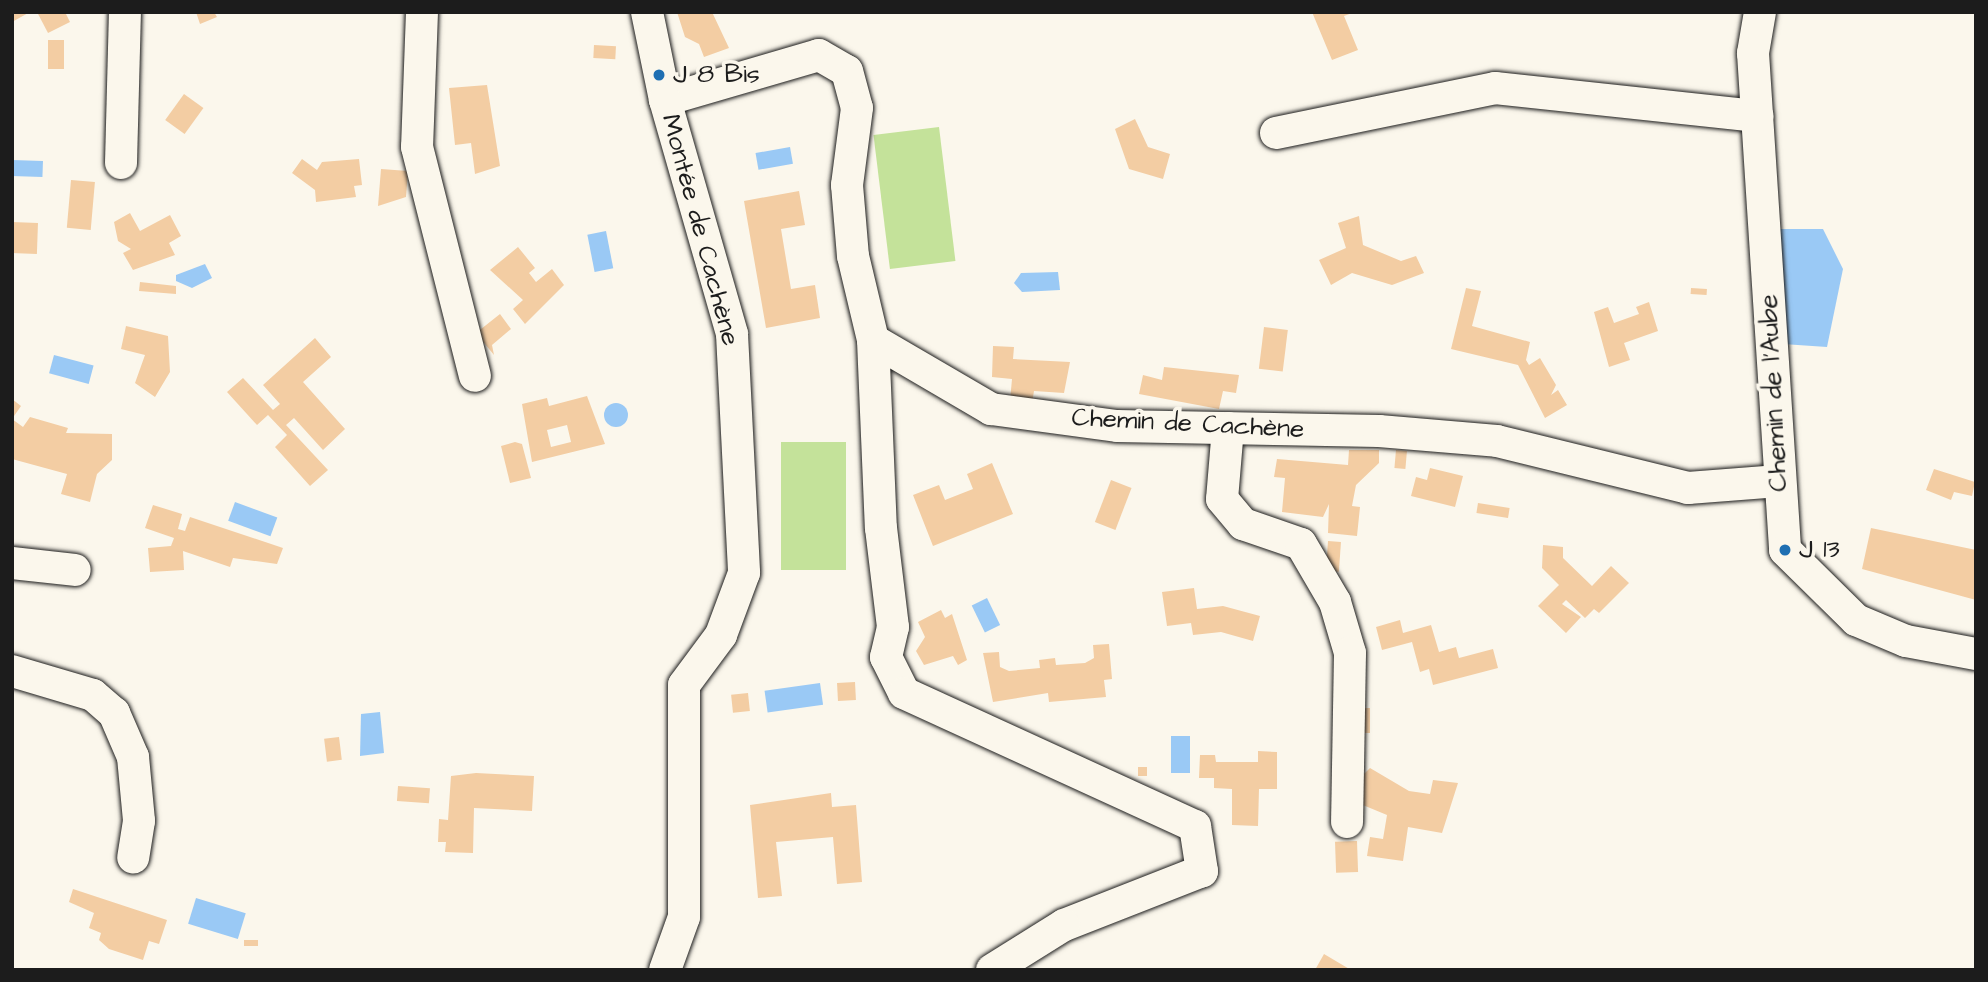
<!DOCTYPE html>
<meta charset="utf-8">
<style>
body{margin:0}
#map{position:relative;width:1988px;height:982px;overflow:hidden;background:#fbf7ec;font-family:"Architects Daughter",sans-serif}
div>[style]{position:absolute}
.green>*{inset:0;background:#c4e29a;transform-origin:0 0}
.water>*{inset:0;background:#9ac9f5;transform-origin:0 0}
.round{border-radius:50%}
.building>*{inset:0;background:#f3cda3;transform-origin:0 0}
.roads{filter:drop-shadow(0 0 2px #1c1c1c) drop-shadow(0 0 2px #1c1c1c)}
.minor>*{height:32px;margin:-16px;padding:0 16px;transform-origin:16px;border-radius:16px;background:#fbf7ec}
.dots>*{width:19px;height:19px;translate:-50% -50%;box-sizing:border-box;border:4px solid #fbf7ec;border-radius:50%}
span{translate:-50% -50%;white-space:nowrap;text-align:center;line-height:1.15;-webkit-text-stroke:7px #fbf7ec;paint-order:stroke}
.poi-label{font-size:26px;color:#1c1c1c}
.left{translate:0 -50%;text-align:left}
.street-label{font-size:26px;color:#1c1c1c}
.frame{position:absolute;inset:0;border:14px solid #1c1c1c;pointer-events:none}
</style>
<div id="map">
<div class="green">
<div style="left:939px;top:127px;width:135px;height:66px;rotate:83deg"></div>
<div style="left:781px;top:442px;width:65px;height:128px"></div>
</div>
<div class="water">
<div style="left:790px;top:147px;width:17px;height:35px;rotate:80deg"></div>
<div style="left:12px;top:160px;width:31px;height:16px;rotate:2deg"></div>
<div style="clip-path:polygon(1776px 229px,1823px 229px,1843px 269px,1827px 347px,1783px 344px)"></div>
<div style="left:606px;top:231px;width:38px;height:19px;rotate:79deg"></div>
<div style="clip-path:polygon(205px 264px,212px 278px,192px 288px,176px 281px,176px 275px)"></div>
<div style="clip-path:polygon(1058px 272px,1060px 290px,1022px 292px,1014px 283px,1021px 273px)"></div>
<div style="left:54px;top:355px;width:41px;height:19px;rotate:15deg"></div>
<div class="round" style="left:604px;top:403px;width:24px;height:24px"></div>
<div style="left:235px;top:502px;width:45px;height:20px;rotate:20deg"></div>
<div style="left:987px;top:598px;width:30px;height:17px;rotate:64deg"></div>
<div style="left:820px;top:683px;width:22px;height:56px;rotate:82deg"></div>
<div style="clip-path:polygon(380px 712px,384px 753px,360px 756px,361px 714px)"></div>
<div style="left:1171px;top:736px;width:19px;height:37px"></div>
<div style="left:196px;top:898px;width:52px;height:27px;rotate:17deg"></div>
</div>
<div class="building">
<div style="clip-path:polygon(12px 12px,30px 12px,12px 22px)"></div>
<div style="clip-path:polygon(37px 12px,65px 12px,70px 22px,48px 33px)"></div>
<div style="clip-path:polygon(196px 12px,214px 12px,217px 17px,200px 24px)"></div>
<div style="clip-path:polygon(677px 12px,712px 12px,729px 48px,704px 57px,699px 44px,685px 37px)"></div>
<div style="clip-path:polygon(1312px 12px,1355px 12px,1344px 16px,1358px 50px,1332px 60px)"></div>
<div style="left:48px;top:40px;width:16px;height:29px"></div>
<div style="left:594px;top:45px;width:22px;height:13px;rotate:3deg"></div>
<div style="clip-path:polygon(487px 85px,500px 166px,475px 174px,471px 143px,455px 145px,449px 88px)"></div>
<div style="left:184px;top:94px;width:24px;height:32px;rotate:36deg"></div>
<div style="clip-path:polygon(1135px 119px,1148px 147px,1170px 154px,1163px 179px,1129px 169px,1115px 129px)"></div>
<div style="clip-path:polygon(302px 159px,317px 170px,322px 162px,359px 159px,362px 185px,354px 186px,356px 197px,316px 202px,315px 190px,292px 173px)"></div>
<div style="clip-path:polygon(381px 169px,408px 171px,406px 197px,378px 206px)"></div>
<div style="left:71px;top:180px;width:24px;height:48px;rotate:5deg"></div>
<div style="clip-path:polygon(799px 191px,805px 225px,781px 229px,791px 289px,815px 285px,820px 318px,766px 328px,744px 201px)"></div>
<div style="clip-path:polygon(130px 213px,140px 231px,170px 215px,181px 236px,169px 243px,175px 255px,133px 270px,123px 253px,131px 249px,118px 241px,114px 222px)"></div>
<div style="clip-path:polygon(1359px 216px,1363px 245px,1401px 261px,1416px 256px,1424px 273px,1392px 285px,1352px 273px,1331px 285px,1319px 260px,1346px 248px,1338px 223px)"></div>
<div style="left:12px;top:222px;width:26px;height:31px;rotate:2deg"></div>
<div style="clip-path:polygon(518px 247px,535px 268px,529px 273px,536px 282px,552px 269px,564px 285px,525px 324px,513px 309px,523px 300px,490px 270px)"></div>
<div style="clip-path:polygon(140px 282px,176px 286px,176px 294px,139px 291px)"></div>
<div style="clip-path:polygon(1466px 288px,1481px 291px,1472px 326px,1530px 342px,1526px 360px,1529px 365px,1540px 358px,1556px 385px,1551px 395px,1558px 390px,1567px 405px,1545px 418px,1518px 365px,1451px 349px)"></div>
<div style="left:1691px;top:288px;width:16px;height:6px;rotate:4deg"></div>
<div style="clip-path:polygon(1649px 302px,1658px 331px,1624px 343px,1630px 360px,1609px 367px,1594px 312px,1608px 307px,1614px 323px,1639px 314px,1636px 307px)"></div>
<div style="clip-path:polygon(500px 314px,511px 329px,492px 345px,494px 355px,476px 333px)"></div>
<div style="clip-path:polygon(126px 326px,168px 336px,170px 372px,155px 397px,135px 383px,145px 355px,121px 349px)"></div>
<div style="left:1264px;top:327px;width:24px;height:42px;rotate:7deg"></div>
<div style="clip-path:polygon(315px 338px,331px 357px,303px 382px,345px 429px,323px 450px,294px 418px,286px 425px,328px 470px,310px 486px,275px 447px,287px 435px,268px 415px,257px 425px,227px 392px,243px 378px,273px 410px,280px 404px,263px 385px)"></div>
<div style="clip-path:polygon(993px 346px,1014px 347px,1013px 359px,1070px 362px,1064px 393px,1034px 391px,1032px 403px,1010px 401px,1012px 379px,992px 377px)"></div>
<div style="clip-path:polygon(1164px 367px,1239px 375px,1236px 393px,1223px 391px,1219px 409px,1139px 394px,1143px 375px,1162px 380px)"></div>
<div style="clip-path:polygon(evenodd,587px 396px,605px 444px,532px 462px,522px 404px,547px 398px,549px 406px,587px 396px,567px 425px,571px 442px,551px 447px,547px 430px,567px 425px)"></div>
<div style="clip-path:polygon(12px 399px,21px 406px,12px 419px)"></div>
<div style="clip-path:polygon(30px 417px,68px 428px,66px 433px,112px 434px,112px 460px,97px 474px,90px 502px,61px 494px,67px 474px,12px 459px,12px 419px,23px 427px)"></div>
<div style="clip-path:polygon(515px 442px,522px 444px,531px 478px,510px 483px,501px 446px)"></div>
<div style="clip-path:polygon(1349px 450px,1379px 450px,1379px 463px,1356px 485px,1352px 506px,1360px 507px,1357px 536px,1328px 533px,1329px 504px,1323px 517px,1282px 512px,1285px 478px,1274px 477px,1277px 459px,1348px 465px)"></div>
<div style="left:1396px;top:450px;width:11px;height:18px;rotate:5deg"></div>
<div style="clip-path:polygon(992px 463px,1013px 514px,933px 546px,913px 495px,939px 485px,945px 500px,973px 489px,967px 474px)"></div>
<div style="clip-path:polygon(1430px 468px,1463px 476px,1455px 507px,1411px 496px,1416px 477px,1427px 480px)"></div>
<div style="clip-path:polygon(1934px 469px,1975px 482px,1972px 496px,1954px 492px,1951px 500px,1926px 490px)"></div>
<div style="left:1111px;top:480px;width:22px;height:45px;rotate:21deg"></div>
<div style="left:1478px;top:503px;width:32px;height:10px;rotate:9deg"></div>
<div style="clip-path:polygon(153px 505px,182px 514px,178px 529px,185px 531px,190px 517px,283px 548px,277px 564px,233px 558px,230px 567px,183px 551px,184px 570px,150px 572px,148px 548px,171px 546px,174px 538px,145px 528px)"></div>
<div style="clip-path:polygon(1871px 528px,1976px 550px,1976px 600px,1862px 569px)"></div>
<div style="left:1328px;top:541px;width:13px;height:30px;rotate:4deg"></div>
<div style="clip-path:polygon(1543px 545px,1563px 547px,1563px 558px,1592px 586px,1611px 566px,1629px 583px,1599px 613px,1594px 609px,1585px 618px,1566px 600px,1562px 604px,1581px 617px,1566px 633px,1538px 606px,1559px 585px,1542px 568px)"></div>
<div style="clip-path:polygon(1194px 588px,1197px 609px,1223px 606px,1260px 616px,1253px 641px,1221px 632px,1193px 635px,1191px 623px,1167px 626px,1162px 592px)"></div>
<div style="clip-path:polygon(941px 610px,945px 618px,952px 614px,967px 660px,958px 665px,953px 656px,924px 665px,916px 651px,925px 637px,918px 622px)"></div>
<div style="clip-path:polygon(1400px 620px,1403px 633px,1431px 625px,1439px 652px,1456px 647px,1459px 658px,1493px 649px,1498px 668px,1433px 685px,1429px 669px,1420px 672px,1412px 642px,1382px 650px,1376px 627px)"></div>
<div style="clip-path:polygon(1109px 644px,1112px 679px,1104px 680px,1106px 697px,1049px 702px,1048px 693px,993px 702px,983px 653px,999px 652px,1000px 667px,1009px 671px,1040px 668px,1039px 660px,1055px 658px,1056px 665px,1085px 663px,1094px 658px,1093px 645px)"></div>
<div style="left:855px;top:682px;width:18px;height:18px;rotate:87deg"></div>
<div style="left:748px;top:693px;width:18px;height:17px;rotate:84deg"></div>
<div style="left:1352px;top:708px;width:18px;height:25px"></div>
<div style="left:339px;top:737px;width:23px;height:15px;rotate:83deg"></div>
<div style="clip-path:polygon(1258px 751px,1277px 752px,1277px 789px,1259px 789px,1258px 826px,1232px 825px,1232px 789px,1214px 788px,1214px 778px,1199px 778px,1200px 755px,1215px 755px,1216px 762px,1258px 762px)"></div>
<div style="left:1138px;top:767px;width:9px;height:9px"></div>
<div style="clip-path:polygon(1370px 768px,1409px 791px,1430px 794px,1433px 780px,1458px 783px,1442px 833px,1408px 827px,1403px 861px,1367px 856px,1370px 837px,1383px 839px,1387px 815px,1358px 803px,1353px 785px)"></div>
<div style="clip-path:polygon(476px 773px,534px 776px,532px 811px,474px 808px,473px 853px,445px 852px,446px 842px,438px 842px,439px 819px,448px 820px,451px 776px)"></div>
<div style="left:398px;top:786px;width:32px;height:15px;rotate:4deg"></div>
<div style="clip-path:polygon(831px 793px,832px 807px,856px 805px,862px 882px,837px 884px,833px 837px,776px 842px,782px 896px,758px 898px,750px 805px)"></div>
<div style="left:1357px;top:841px;width:31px;height:22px;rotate:88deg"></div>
<div style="clip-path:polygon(73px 889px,167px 920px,159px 944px,149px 941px,143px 960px,109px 949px,99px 940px,101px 933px,89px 928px,94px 913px,69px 902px)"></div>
<div style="left:244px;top:940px;width:14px;height:6px"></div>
<div style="clip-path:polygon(1324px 954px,1351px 970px,1315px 970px)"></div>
</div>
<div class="roads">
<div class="minor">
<div style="left:422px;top:12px;width:135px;rotate:92.1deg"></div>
<div style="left:417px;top:147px;width:236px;rotate:75.8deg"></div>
<div style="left:647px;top:12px;width:90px;rotate:78.4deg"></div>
<div style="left:665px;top:100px;width:160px;rotate:-16.3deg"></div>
<div style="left:819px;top:55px;width:32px;rotate:30deg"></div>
<div style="left:847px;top:71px;width:38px;rotate:75deg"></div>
<div style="left:857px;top:108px;width:78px;rotate:97.4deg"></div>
<div style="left:847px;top:185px;width:71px;rotate:85.2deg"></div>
<div style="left:853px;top:256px;width:86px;rotate:76.6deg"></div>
<div style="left:873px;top:340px;width:137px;rotate:30.3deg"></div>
<div style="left:991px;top:409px;width:127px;rotate:7.7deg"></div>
<div style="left:1117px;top:426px;width:262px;rotate:1.1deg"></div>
<div style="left:1379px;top:431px;width:118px;rotate:4.8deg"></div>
<div style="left:1497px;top:441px;width:197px;rotate:13.8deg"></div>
<div style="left:1688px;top:488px;width:91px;rotate:-4.4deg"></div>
<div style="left:1760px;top:12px;width:42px;rotate:99.7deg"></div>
<div style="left:1753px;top:53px;width:498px;rotate:86.3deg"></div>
<div style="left:1785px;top:550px;width:100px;rotate:44.6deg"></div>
<div style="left:1856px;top:620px;width:54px;rotate:22.8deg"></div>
<div style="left:1906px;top:641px;width:71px;rotate:10.5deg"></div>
<div style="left:665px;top:100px;width:243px;rotate:74deg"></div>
<div style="left:732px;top:334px;width:239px;rotate:87.1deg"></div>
<div style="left:744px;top:573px;width:66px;rotate:110.4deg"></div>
<div style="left:721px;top:635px;width:62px;rotate:126.5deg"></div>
<div style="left:684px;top:685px;width:232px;rotate:90deg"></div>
<div style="left:684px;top:917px;width:56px;rotate:109.7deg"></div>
<div style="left:1276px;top:133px;width:224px;rotate:-11.6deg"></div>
<div style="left:1495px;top:88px;width:264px;rotate:6.1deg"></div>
<div style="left:121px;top:163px;width:151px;rotate:-88.5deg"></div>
<div style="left:873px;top:340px;width:188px;rotate:87.6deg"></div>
<div style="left:881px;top:528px;width:100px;rotate:83.1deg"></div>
<div style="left:893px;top:627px;width:31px;rotate:103deg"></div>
<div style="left:886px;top:657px;width:40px;rotate:63.4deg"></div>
<div style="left:904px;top:693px;width:320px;rotate:24.6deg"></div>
<div style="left:1195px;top:826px;width:46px;rotate:81.2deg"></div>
<div style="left:1202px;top:871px;width:148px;rotate:158.6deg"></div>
<div style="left:1064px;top:925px;width:85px;rotate:148deg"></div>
<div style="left:1228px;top:428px;width:71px;rotate:94.8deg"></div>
<div style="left:1222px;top:499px;width:33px;rotate:50deg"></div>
<div style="left:1243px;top:524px;width:61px;rotate:19deg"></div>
<div style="left:1301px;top:544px;width:67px;rotate:59.6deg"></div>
<div style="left:1335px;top:602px;width:53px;rotate:73.6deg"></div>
<div style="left:1350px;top:653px;width:169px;rotate:91deg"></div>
<div style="left:12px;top:563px;width:63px;rotate:6.3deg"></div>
<div style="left:12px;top:671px;width:84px;rotate:16.5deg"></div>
<div style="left:93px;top:695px;width:28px;rotate:41deg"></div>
<div style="left:114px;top:713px;width:48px;rotate:66.6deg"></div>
<div style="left:133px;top:757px;width:64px;rotate:84.6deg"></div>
<div style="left:139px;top:821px;width:37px;rotate:99deg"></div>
</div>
</div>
<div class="dots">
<div style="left:659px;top:75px;background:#1f6fb2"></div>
<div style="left:1785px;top:550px;background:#1f6fb2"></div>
</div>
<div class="poi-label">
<span class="left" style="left:673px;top:75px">J 8 Bis</span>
<span class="left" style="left:1799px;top:550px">J 13</span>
</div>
<div class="street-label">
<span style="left:700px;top:230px;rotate:75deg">Montée de Cachène</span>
<span style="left:1774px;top:393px;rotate:-93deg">Chemin de l'Aube</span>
<span style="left:1188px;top:424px;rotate:3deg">Chemin de Cachène</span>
</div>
<div class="frame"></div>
</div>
